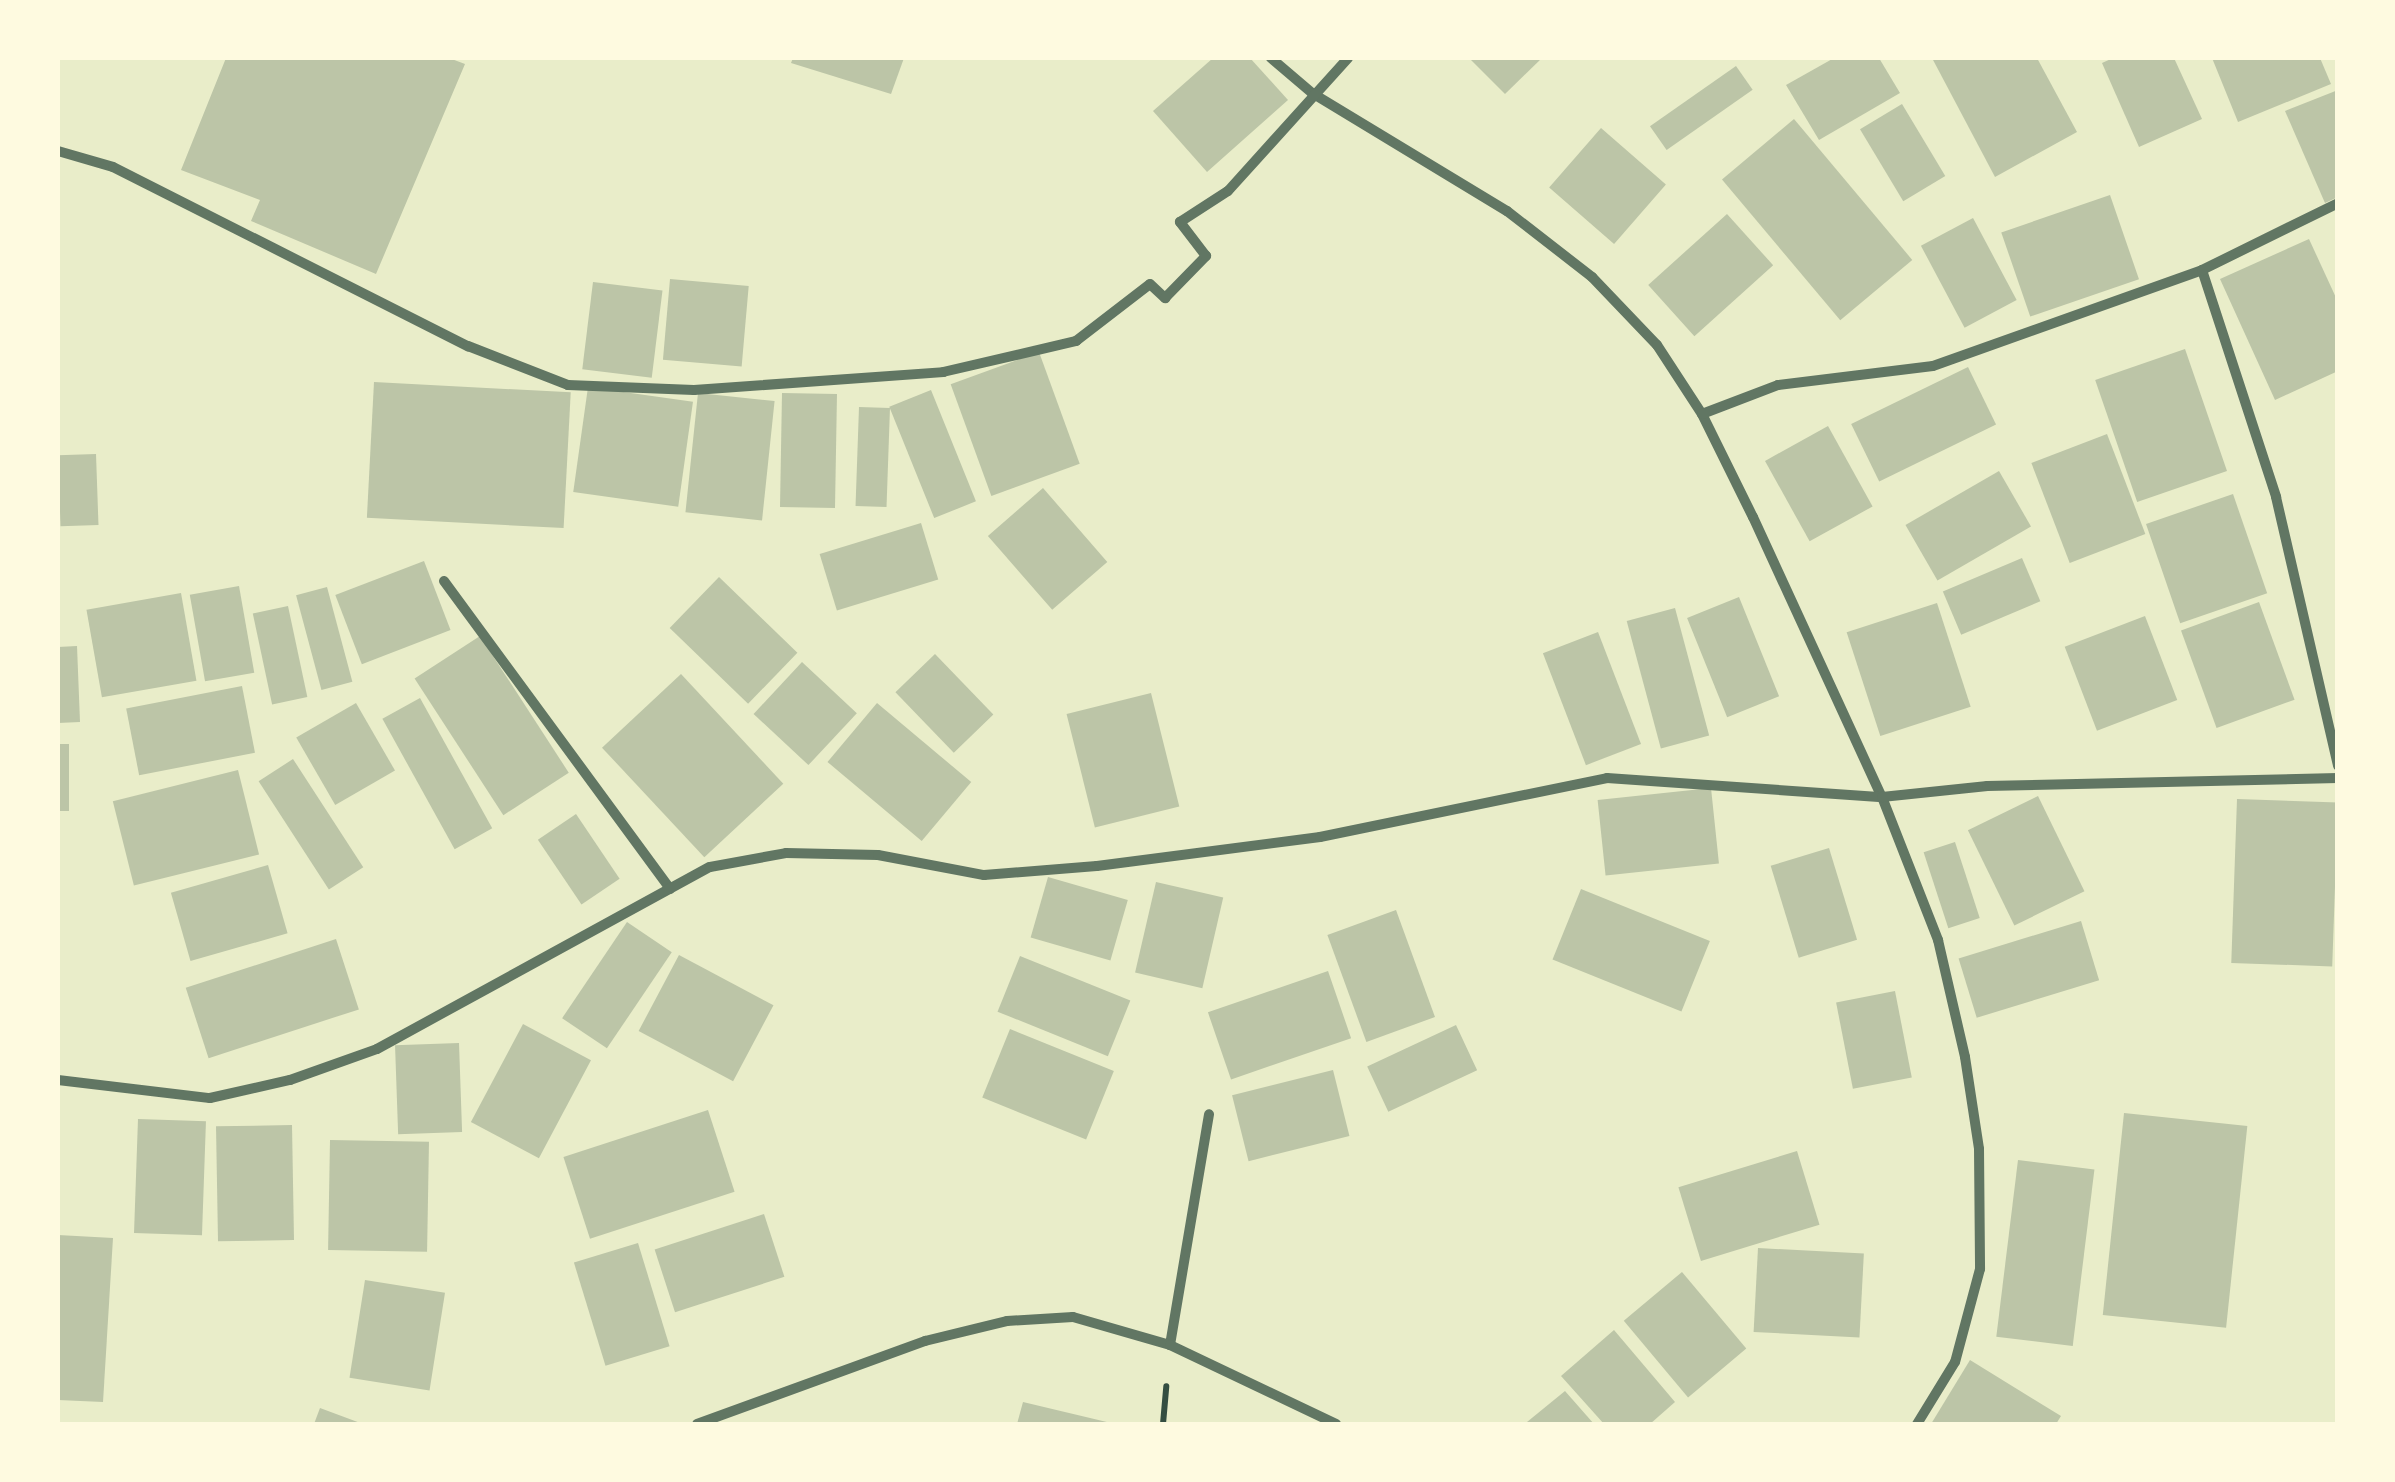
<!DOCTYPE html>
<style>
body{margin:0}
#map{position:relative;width:2395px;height:1482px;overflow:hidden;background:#e9edc9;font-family:Manrope,sans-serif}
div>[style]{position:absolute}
.building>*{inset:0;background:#bcc5a7;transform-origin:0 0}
.path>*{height:6px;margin:-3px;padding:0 3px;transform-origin:3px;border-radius:3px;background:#344e41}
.minor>*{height:10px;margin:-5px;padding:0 5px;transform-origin:5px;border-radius:5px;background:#617663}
span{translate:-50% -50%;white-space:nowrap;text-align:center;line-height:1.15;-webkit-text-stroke:10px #fefae0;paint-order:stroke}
.frame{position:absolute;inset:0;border:60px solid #fefae0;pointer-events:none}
</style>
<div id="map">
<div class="building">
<div style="clip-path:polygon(226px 58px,449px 58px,465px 64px,376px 274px,251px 221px,260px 200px,181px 170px)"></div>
<div style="clip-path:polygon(793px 58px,904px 58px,891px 94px,791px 63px)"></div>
<div style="clip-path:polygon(1213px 58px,1250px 58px,1288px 100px,1207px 172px,1153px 111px)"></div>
<div style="clip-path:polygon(1469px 58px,1542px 58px,1505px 94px)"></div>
<div style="clip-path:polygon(1834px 58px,1879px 58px,1900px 93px,1819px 140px,1786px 85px)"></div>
<div style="clip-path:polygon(1932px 58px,2037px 58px,2077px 132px,1995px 177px)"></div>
<div style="clip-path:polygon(2113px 58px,2174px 58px,2202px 119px,2139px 147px,2102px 63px)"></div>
<div style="clip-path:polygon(2212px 58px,2320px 58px,2331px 84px,2238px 122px)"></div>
<div style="left:1736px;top:66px;width:29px;height:105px;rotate:55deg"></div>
<div style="clip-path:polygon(2338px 90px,2338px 197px,2325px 203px,2285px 111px)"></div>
<div style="left:1902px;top:104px;width:84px;height:49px;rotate:59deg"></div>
<div style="left:1794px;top:119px;width:184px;height:94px;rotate:50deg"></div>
<div style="left:1601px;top:128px;width:86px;height:79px;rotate:41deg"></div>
<div style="left:2110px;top:195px;width:89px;height:115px;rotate:71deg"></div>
<div style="left:1727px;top:214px;width:69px;height:106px;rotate:48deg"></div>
<div style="left:1973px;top:218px;width:93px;height:59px;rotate:62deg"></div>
<div style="clip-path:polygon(2309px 239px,2338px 302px,2338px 371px,2275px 400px,2220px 279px)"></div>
<div style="left:670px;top:279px;width:79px;height:81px;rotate:5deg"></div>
<div style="left:593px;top:282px;width:70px;height:88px;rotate:7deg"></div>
<div style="left:2185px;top:349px;width:129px;height:95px;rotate:71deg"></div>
<div style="left:1039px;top:352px;width:119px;height:94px;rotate:70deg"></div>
<div style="left:1968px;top:367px;width:64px;height:130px;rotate:64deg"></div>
<div style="left:374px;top:382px;width:197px;height:136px;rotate:3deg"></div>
<div style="left:588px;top:387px;width:106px;height:106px;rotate:8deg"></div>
<div style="left:931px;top:390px;width:120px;height:45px;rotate:68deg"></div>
<div style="left:698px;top:393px;width:77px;height:120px;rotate:6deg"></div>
<div style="left:782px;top:393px;width:55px;height:114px;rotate:1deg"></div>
<div style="left:859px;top:407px;width:31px;height:99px;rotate:2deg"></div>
<div style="left:1828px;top:426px;width:92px;height:72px;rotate:61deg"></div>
<div style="left:2107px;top:434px;width:107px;height:81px;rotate:69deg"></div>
<div style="left:96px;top:454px;width:71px;height:38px;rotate:88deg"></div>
<div style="left:1999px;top:471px;width:64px;height:108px;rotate:60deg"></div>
<div style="left:1043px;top:488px;width:98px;height:73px;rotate:49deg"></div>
<div style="left:2233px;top:494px;width:105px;height:92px;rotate:71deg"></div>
<div style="left:921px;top:523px;width:59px;height:106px;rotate:73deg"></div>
<div style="left:2022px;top:558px;width:47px;height:86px;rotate:67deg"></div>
<div style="left:424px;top:561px;width:74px;height:95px;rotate:69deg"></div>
<div style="left:719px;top:577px;width:109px;height:71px;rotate:44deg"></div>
<div style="left:239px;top:586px;width:88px;height:50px;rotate:80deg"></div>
<div style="left:327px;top:587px;width:98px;height:32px;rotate:75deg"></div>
<div style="left:181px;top:593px;width:89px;height:96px;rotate:80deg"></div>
<div style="left:1739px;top:597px;width:107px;height:56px;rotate:68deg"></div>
<div style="left:2259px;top:602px;width:104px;height:83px;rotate:70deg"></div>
<div style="left:1937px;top:603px;width:109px;height:95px;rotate:72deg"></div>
<div style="left:288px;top:606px;width:93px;height:36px;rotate:78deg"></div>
<div style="left:1675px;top:608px;width:132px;height:50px;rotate:75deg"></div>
<div style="left:2145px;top:616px;width:90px;height:86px;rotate:69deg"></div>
<div style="left:1598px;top:632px;width:120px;height:59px;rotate:69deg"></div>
<div style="left:480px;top:636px;width:163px;height:78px;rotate:57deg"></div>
<div style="clip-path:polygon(77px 646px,80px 722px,58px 723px,58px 647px)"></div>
<div style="left:935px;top:654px;width:84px;height:55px;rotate:46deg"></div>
<div style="left:802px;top:662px;width:75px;height:71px;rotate:43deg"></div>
<div style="left:681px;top:674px;width:150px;height:108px;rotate:47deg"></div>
<div style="left:242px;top:686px;width:68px;height:118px;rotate:79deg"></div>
<div style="left:1151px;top:693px;width:117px;height:87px;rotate:76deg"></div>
<div style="left:420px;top:698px;width:149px;height:43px;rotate:61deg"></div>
<div style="left:356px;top:703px;width:78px;height:69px;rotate:60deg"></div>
<div style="left:877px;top:703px;width:123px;height:77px;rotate:40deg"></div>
<div style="left:58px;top:744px;width:11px;height:67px"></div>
<div style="left:293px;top:759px;width:129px;height:41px;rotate:57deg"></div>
<div style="left:238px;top:770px;width:87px;height:129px;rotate:76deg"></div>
<div style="left:1711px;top:788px;width:76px;height:114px;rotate:84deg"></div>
<div style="left:2038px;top:796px;width:106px;height:78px;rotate:64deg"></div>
<div style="left:2237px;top:799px;width:101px;height:164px;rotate:2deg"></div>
<div style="left:576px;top:814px;width:78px;height:46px;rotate:56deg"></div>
<div style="left:1955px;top:842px;width:80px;height:33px;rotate:72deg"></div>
<div style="left:1829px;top:848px;width:96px;height:61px;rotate:73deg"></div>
<div style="left:268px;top:865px;width:71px;height:101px;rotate:74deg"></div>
<div style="left:1048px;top:877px;width:83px;height:63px;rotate:16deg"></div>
<div style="left:1156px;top:882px;width:69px;height:93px;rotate:13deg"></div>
<div style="left:1581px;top:889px;width:139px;height:76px;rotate:22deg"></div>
<div style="left:1396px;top:910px;width:114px;height:73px;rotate:70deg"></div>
<div style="left:2081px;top:921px;width:62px;height:128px;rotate:73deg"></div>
<div style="left:627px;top:922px;width:54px;height:116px;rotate:34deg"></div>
<div style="left:336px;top:939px;width:74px;height:158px;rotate:72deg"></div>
<div style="left:679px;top:955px;width:107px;height:86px;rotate:28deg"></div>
<div style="left:1020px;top:956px;width:119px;height:60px;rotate:22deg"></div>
<div style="left:1328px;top:971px;width:71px;height:127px;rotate:71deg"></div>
<div style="left:1895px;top:991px;width:88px;height:60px;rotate:79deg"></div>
<div style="left:523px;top:1024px;width:77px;height:111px;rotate:28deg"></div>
<div style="left:1456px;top:1025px;width:50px;height:98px;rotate:65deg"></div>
<div style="left:1010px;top:1029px;width:112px;height:74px;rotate:22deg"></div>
<div style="left:459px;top:1043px;width:89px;height:64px;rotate:88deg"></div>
<div style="left:1333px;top:1070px;width:68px;height:104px;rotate:76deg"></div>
<div style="left:708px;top:1110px;width:86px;height:152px;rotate:72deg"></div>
<div style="left:2124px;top:1113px;width:124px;height:203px;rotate:6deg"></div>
<div style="left:138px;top:1119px;width:68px;height:114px;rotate:2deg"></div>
<div style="left:292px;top:1125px;width:115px;height:76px;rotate:89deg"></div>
<div style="left:330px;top:1140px;width:99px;height:110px;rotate:1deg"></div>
<div style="left:1797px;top:1151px;width:77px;height:124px;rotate:73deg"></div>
<div style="left:2018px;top:1160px;width:77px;height:178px;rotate:7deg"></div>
<div style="left:764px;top:1214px;width:66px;height:115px;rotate:72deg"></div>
<div style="clip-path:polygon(58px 1235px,113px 1238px,103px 1402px,58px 1400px)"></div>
<div style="left:638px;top:1243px;width:108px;height:67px;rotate:73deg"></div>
<div style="left:1758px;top:1248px;width:106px;height:84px;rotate:3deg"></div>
<div style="left:1682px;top:1272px;width:100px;height:76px;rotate:50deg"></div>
<div style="left:365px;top:1280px;width:81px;height:99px;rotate:9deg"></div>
<div style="clip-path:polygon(1614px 1330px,1675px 1402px,1650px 1424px,1604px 1424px,1561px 1376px)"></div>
<div style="clip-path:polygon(1970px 1360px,2061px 1416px,2056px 1424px,1931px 1424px)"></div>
<div style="clip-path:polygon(1565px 1391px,1594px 1424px,1529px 1424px,1527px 1422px)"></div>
<div style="clip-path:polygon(1023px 1402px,1111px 1423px,1110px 1424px,1017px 1424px)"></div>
<div style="clip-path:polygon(320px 1408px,363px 1424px,314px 1424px)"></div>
</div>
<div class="path">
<div style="left:1163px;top:1424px;width:38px;rotate:-85deg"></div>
</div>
<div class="minor">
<div style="left:1271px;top:58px;width:54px;rotate:40.5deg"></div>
<div style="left:1312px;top:93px;width:228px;rotate:31.2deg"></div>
<div style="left:1507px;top:211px;width:108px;rotate:37.8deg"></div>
<div style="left:1592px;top:277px;width:94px;rotate:46.3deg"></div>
<div style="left:1657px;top:345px;width:82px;rotate:56.9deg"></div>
<div style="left:1702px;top:414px;width:115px;rotate:63.7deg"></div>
<div style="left:1753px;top:517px;width:308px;rotate:65.3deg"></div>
<div style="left:1882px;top:797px;width:154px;rotate:68.6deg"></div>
<div style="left:1938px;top:940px;width:120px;rotate:77deg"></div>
<div style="left:1965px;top:1057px;width:93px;rotate:81.3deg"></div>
<div style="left:1979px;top:1149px;width:120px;rotate:89.5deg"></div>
<div style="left:1980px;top:1269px;width:96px;rotate:105deg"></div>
<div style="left:1955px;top:1362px;width:73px;rotate:121.5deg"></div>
<div style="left:58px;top:151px;width:57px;rotate:16.2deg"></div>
<div style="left:113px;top:167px;width:398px;rotate:26.8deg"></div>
<div style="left:468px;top:346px;width:107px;rotate:21.3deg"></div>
<div style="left:568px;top:385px;width:126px;rotate:2.3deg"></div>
<div style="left:694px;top:390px;width:250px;rotate:-4.1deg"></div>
<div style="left:943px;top:372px;width:137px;rotate:-13.1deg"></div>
<div style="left:1076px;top:341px;width:93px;rotate:-37.6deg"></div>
<div style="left:1150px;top:284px;width:21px;rotate:43deg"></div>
<div style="left:1165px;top:298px;width:59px;rotate:-45.7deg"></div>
<div style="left:1206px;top:256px;width:43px;rotate:-127.4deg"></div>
<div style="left:1180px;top:222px;width:57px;rotate:-32.9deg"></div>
<div style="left:1228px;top:191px;width:179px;rotate:-47.9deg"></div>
<div style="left:2202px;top:270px;width:239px;rotate:71.9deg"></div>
<div style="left:2276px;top:497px;width:276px;rotate:77deg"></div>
<div style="left:1702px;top:414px;width:81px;rotate:-20.9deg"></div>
<div style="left:1778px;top:385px;width:156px;rotate:-7deg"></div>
<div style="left:1933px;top:366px;width:286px;rotate:-19.6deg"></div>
<div style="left:2202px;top:270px;width:152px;rotate:-26.2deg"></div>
<div style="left:444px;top:581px;width:382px;rotate:53.7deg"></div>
<div style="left:58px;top:1080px;width:153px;rotate:6.8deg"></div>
<div style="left:210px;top:1098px;width:82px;rotate:-12.7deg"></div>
<div style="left:290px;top:1080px;width:92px;rotate:-19.6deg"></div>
<div style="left:377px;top:1049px;width:379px;rotate:-28.7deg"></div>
<div style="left:710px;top:867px;width:77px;rotate:-10.4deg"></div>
<div style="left:786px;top:853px;width:92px;rotate:1.2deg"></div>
<div style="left:878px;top:855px;width:108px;rotate:10.7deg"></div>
<div style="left:984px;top:875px;width:113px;rotate:-4.6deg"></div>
<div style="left:1097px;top:866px;width:225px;rotate:-7.4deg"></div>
<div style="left:1320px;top:837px;width:293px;rotate:-11.6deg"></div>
<div style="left:1607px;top:778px;width:276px;rotate:4deg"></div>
<div style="left:1882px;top:797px;width:106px;rotate:-6deg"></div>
<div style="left:1987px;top:786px;width:351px;rotate:-1.3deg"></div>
<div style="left:1170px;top:1345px;width:234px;rotate:-80.4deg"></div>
<div style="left:697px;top:1424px;width:243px;rotate:-20deg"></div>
<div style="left:925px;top:1341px;width:84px;rotate:-13.7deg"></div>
<div style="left:1007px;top:1321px;width:66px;rotate:-3.5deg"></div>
<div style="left:1073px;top:1317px;width:101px;rotate:16.1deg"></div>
<div style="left:1170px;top:1345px;width:184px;rotate:25.4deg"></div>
</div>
<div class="frame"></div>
</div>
